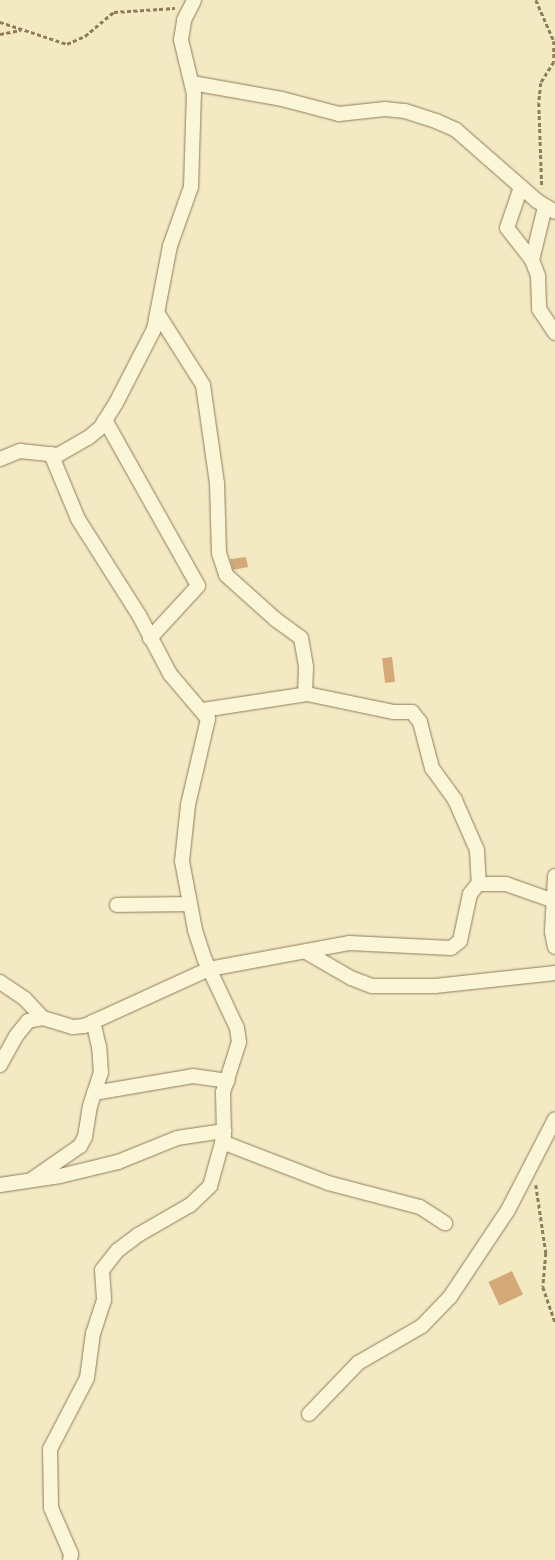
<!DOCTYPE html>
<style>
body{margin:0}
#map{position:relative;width:555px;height:1560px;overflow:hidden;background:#f3eac4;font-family:"Roboto Serif",serif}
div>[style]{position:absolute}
.building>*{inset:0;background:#d4a977;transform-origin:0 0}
.path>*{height:2.5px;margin-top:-1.25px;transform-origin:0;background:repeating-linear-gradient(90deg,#907c58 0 4px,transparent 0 6.5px)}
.roads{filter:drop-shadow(0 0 1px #907c58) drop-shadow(0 0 1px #907c58)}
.street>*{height:14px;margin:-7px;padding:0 7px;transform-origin:7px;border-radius:7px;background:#fcf6d9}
span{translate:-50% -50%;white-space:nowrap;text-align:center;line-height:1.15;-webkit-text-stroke:4.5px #f9f3d5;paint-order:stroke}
</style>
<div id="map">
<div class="building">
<div style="clip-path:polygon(246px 557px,248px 567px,233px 570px,230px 559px)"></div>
<div style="left:392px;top:657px;width:25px;height:10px;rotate:83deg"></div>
<div style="left:512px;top:1271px;width:26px;height:26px;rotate:65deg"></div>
</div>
<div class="path">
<div style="left:536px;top:0;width:45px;rotate:66.3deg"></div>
<div style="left:554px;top:41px;width:21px;rotate:90deg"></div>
<div style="left:554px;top:62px;width:25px;rotate:122deg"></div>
<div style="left:541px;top:83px;width:20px;rotate:96deg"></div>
<div style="left:539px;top:103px;width:85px;rotate:88deg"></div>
<div style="left:0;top:22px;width:71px;rotate:18.2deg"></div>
<div style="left:67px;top:44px;width:20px;rotate:-24deg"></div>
<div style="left:85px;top:36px;width:38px;rotate:-40deg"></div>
<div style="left:114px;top:12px;width:61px;rotate:-3.8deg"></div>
<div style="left:0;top:34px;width:21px;rotate:-11deg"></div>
<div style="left:536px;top:1185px;width:69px;rotate:81.6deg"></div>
<div style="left:546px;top:1253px;width:34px;rotate:95deg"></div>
<div style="left:543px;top:1287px;width:37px;rotate:71deg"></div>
</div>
<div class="roads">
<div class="street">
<div style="left:192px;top:83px;width:91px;rotate:10.1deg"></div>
<div style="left:282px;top:99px;width:59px;rotate:14.7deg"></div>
<div style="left:339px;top:114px;width:46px;rotate:-6.2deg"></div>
<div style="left:385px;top:109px;width:20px;rotate:6deg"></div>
<div style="left:405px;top:111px;width:33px;rotate:18deg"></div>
<div style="left:436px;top:121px;width:22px;rotate:24deg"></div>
<div style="left:456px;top:130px;width:108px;rotate:41.2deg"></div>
<div style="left:537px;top:201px;width:21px;rotate:31deg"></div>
<div style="left:521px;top:187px;width:43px;rotate:108.9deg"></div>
<div style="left:507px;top:228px;width:41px;rotate:52deg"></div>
<div style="left:532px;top:260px;width:17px;rotate:69deg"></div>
<div style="left:538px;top:276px;width:33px;rotate:88deg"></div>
<div style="left:539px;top:309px;width:29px;rotate:56deg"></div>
<div style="left:532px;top:260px;width:55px;rotate:-76.2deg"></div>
<div style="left:158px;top:314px;width:84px;rotate:57.6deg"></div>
<div style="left:203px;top:385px;width:99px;rotate:81.9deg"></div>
<div style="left:217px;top:483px;width:70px;rotate:88.4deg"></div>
<div style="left:219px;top:553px;width:23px;rotate:72deg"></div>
<div style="left:226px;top:575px;width:66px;rotate:41.9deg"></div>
<div style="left:275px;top:619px;width:32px;rotate:36deg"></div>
<div style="left:301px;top:638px;width:29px;rotate:80deg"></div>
<div style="left:306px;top:667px;width:27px;rotate:92deg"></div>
<div style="left:105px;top:420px;width:190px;rotate:60.7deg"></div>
<div style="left:198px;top:586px;width:71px;rotate:132.7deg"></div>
<div style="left:51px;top:454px;width:70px;rotate:67.4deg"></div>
<div style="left:78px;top:519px;width:114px;rotate:57.6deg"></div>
<div style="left:139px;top:615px;width:67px;rotate:62.3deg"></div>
<div style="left:170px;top:674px;width:59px;rotate:49.8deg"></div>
<div style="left:208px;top:719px;width:88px;rotate:103.1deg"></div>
<div style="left:188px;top:805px;width:56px;rotate:96.1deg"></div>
<div style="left:182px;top:861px;width:70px;rotate:79.3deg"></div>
<div style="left:195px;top:930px;width:32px;rotate:72deg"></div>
<div style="left:205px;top:960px;width:75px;rotate:64.8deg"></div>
<div style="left:237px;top:1028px;width:14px;rotate:82deg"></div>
<div style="left:239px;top:1042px;width:52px;rotate:107.7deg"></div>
<div style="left:223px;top:1092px;width:44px;rotate:88.7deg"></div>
<div style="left:224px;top:1136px;width:52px;rotate:105.6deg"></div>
<div style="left:210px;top:1186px;width:28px;rotate:136deg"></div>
<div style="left:190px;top:1205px;width:60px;rotate:150deg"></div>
<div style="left:138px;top:1235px;width:26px;rotate:143deg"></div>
<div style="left:117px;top:1251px;width:24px;rotate:128deg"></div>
<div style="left:102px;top:1270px;width:30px;rotate:86deg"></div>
<div style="left:104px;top:1300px;width:35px;rotate:108deg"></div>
<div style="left:93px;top:1333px;width:45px;rotate:97.6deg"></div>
<div style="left:87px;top:1378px;width:80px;rotate:117.5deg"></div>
<div style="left:50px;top:1449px;width:59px;rotate:89deg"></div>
<div style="left:51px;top:1508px;width:50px;rotate:66.5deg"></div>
<div style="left:71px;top:1554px;width:6px;rotate:99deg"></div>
<div style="left:0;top:459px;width:22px;rotate:-22deg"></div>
<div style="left:20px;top:451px;width:38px;rotate:6deg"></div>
<div style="left:58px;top:455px;width:34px;rotate:-30deg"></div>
<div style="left:88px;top:438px;width:17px;rotate:-40deg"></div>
<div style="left:101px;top:427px;width:28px;rotate:-58deg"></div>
<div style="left:116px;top:403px;width:83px;rotate:-62.8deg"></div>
<div style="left:154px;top:329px;width:85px;rotate:-79.1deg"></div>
<div style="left:170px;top:246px;width:63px;rotate:-70.4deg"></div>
<div style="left:191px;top:187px;width:93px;rotate:-88.2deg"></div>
<div style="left:194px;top:94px;width:56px;rotate:-103.5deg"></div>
<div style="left:181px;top:40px;width:20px;rotate:-81deg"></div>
<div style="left:184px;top:20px;width:22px;rotate:-63deg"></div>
<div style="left:203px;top:710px;width:105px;rotate:-8.7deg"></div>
<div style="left:307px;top:694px;width:89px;rotate:11.7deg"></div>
<div style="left:394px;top:712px;width:18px"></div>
<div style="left:412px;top:712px;width:13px;rotate:51deg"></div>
<div style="left:420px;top:722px;width:48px;rotate:75.4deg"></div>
<div style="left:432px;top:768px;width:39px;rotate:54deg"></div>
<div style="left:455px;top:800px;width:55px;rotate:66.3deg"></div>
<div style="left:477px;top:850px;width:34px;rotate:87deg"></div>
<div style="left:555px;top:876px;width:56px;rotate:93.1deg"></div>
<div style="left:552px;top:932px;width:15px;rotate:79deg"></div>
<div style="left:117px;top:905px;width:71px;rotate:-0.8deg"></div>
<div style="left:306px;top:952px;width:52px;rotate:30deg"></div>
<div style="left:351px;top:978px;width:22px;rotate:21deg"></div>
<div style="left:372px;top:986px;width:63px"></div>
<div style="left:435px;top:986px;width:121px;rotate:-6.2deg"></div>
<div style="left:0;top:982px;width:30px;rotate:34deg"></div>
<div style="left:25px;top:999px;width:26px;rotate:47deg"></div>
<div style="left:0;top:1065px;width:33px;rotate:-61deg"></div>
<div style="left:16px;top:1036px;width:19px;rotate:-51deg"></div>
<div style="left:28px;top:1021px;width:15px;rotate:-11deg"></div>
<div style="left:43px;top:1018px;width:31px;rotate:17deg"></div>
<div style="left:73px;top:1027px;width:11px;rotate:-5deg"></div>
<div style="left:84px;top:1026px;width:137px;rotate:-24.5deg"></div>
<div style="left:209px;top:969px;width:142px;rotate:-10.5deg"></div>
<div style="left:349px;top:943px;width:102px;rotate:2.8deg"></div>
<div style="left:451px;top:948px;width:11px;rotate:-38deg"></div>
<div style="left:460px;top:941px;width:48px;rotate:-78deg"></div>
<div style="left:470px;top:894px;width:13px;rotate:-51deg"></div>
<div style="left:478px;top:884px;width:28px"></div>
<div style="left:506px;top:884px;width:51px;rotate:19.5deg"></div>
<div style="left:94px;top:1093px;width:100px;rotate:-9.7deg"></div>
<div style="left:193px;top:1076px;width:35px;rotate:8deg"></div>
<div style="left:222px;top:1142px;width:114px;rotate:21.1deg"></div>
<div style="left:328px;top:1183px;width:95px;rotate:14.6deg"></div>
<div style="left:420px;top:1207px;width:30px;rotate:33deg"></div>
<div style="left:31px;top:1180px;width:60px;rotate:-34.8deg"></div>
<div style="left:80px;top:1146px;width:10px;rotate:-61deg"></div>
<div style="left:85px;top:1137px;width:31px;rotate:-81deg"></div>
<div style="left:90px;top:1106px;width:35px;rotate:-72deg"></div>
<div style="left:101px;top:1073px;width:26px;rotate:-94deg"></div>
<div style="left:99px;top:1047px;width:26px;rotate:-103deg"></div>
<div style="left:0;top:1185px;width:61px;rotate:-8.5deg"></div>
<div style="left:60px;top:1176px;width:60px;rotate:-13.6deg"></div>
<div style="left:118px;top:1162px;width:64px;rotate:-22.1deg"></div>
<div style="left:177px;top:1138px;width:48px;rotate:-8.5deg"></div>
<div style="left:309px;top:1414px;width:71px;rotate:-46.1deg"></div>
<div style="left:358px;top:1363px;width:74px;rotate:-30deg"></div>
<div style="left:422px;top:1326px;width:40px;rotate:-46deg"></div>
<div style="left:450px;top:1297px;width:105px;rotate:-56.3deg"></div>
<div style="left:508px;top:1210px;width:102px;rotate:-62.7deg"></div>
</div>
</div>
</div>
